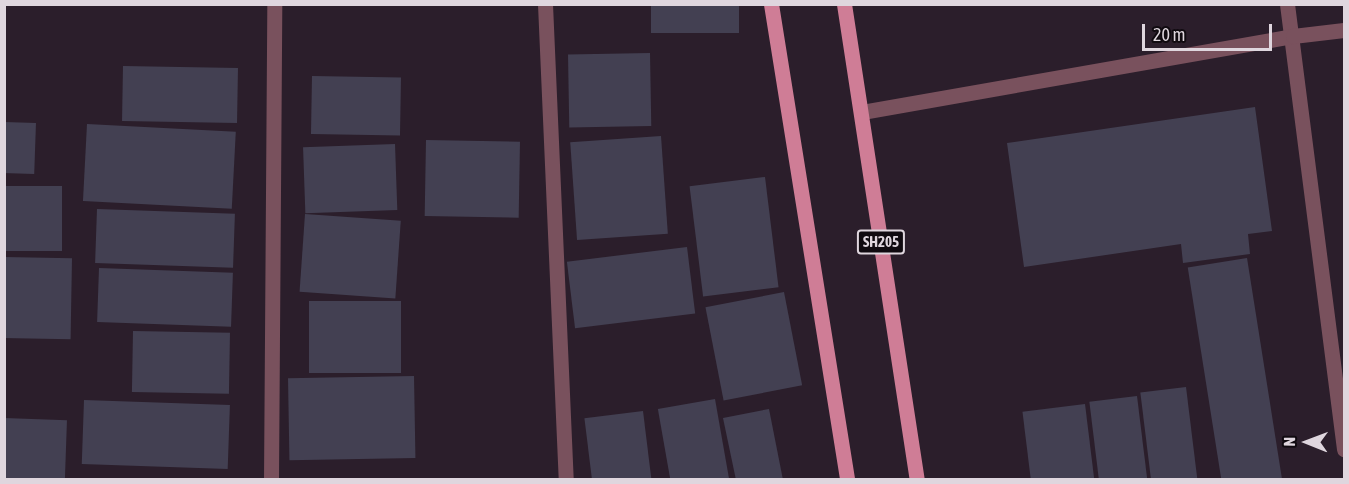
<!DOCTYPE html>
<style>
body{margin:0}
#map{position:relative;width:1349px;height:484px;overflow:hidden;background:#2b1e2b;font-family:"Asap Condensed",sans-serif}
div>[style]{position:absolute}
.building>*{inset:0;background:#434052;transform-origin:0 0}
.street>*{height:15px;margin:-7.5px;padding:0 7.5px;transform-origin:7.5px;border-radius:7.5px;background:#79515d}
.primary>*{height:15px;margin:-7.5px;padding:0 7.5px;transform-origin:7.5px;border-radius:7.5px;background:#cf7d96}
span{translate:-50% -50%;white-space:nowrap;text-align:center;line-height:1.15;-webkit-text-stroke:5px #100a10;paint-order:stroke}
.shield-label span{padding:2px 4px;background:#100a10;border:2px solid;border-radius:4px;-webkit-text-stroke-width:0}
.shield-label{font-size:15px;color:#dfd6de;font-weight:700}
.frame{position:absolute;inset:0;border:6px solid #dfd6de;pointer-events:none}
.north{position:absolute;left:1277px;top:412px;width:60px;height:60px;-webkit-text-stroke:4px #100a10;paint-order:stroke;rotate:271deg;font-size:16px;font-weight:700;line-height:24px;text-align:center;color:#dfd6de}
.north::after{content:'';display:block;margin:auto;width:21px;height:27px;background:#dfd6de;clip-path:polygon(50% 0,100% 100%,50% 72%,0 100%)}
.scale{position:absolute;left:1142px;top:24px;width:130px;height:27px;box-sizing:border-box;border:3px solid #dfd6de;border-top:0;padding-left:8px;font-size:18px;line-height:21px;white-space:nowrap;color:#dfd6de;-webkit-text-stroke:4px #100a10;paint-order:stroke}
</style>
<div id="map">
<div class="building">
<div style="left:651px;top:4px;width:88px;height:29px"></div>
<div style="left:650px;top:53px;width:73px;height:82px;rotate:89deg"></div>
<div style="left:123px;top:66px;width:115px;height:55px;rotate:1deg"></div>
<div style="left:312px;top:76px;width:89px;height:58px;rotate:1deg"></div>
<div style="clip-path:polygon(1255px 107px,1272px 231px,1248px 234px,1250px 254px,1183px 263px,1181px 244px,1024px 267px,1007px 143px)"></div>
<div style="left:4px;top:122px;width:32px;height:51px;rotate:2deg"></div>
<div style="left:87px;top:124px;width:149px;height:77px;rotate:3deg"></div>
<div style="left:661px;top:136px;width:98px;height:91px;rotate:86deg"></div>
<div style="left:426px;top:140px;width:94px;height:76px;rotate:1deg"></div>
<div style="left:395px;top:144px;width:66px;height:92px;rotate:88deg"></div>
<div style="left:765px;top:177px;width:111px;height:76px;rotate:83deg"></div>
<div style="left:4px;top:186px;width:58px;height:65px"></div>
<div style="left:97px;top:209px;width:138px;height:54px;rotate:2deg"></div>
<div style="left:305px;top:214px;width:96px;height:78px;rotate:4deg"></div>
<div style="left:687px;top:247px;width:67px;height:121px;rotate:83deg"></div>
<div style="left:4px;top:257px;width:68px;height:81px;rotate:1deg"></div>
<div style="left:1247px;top:258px;width:225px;height:60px;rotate:81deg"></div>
<div style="left:99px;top:268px;width:134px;height:54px;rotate:2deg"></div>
<div style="left:784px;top:292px;width:95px;height:80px;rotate:79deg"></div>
<div style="left:309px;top:301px;width:92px;height:72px"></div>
<div style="left:133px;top:331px;width:97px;height:61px;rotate:1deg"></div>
<div style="left:414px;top:376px;width:82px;height:126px;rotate:89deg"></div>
<div style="left:1186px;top:387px;width:94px;height:46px;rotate:83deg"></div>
<div style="left:1137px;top:396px;width:85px;height:48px;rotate:83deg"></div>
<div style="left:715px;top:399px;width:82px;height:58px;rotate:80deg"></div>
<div style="left:84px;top:400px;width:146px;height:64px;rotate:2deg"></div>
<div style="left:1085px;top:404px;width:77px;height:63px;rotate:83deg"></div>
<div style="clip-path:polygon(769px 409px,783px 480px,736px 480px,723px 418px)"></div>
<div style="left:643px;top:411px;width:69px;height:59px;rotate:83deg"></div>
<div style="left:4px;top:418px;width:63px;height:62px;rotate:2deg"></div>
</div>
<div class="street">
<div style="left:545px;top:4px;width:476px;rotate:87.5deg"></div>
<div style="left:1287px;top:4px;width:449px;rotate:82.7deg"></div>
<div style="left:862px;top:112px;width:438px;rotate:-10deg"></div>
<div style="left:1293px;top:36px;width:51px;rotate:-6.7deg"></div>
<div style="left:271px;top:480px;width:476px;rotate:-89.6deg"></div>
</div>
<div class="primary">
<div style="left:771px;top:4px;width:482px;rotate:80.9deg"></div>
<div style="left:844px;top:4px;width:482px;rotate:81.3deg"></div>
</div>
<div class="shield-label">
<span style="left:881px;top:242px">SH205</span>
</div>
<div class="frame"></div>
<div class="north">N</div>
<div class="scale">20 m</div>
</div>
